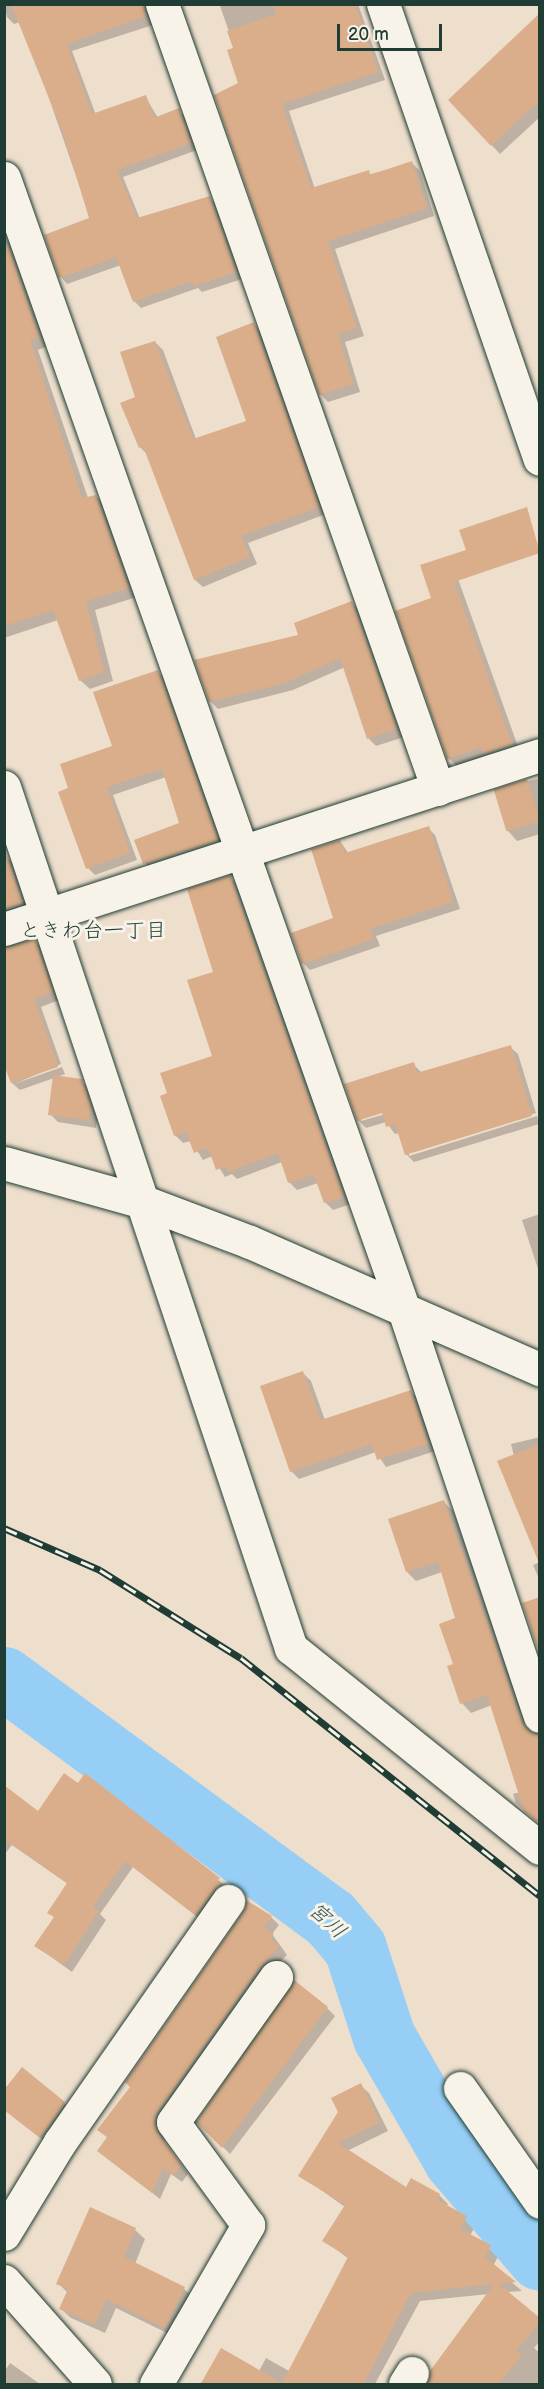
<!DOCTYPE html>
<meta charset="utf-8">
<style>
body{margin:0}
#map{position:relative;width:544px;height:2389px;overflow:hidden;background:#eedecc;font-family:"Balsamiq Sans","Klee One",sans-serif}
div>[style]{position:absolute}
.shadow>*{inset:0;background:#0003}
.river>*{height:63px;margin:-31.5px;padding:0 31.5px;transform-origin:31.5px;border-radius:31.5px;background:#97cef6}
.building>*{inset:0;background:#daae8b;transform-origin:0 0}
.roads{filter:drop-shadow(0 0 2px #1f3d34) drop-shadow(0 0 2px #1f3d34)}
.minor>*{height:33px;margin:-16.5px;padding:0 16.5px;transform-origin:16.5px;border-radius:16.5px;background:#f7f3e8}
.rail>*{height:7px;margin-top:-3.5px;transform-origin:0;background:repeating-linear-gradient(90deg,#f7f3e8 0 14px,#1f3d34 0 28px);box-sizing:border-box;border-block:2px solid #1f3d34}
span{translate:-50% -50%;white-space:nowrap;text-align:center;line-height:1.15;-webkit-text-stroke:6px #f7f3e8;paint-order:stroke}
.neighbourhood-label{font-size:21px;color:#1f3d34}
.water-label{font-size:21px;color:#375a5b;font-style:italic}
.frame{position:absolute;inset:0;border:6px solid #1f3d34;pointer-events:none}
.scale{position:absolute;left:337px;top:24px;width:105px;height:27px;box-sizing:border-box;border:3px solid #1f3d34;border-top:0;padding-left:8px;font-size:18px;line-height:21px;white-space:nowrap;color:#1f3d34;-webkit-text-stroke:4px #f7f3e8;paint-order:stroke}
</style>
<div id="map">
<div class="shadow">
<div style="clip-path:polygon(4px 4px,152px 4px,153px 25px,72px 51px,96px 115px,145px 96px,158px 118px,178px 110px,185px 117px,197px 150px,123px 177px,140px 219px,209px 198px,216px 204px,242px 279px,202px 292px,198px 288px,141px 308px,134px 301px,121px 265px,67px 284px,61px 277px,91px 219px,32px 49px,20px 22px,14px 24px,7px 17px)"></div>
<div style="clip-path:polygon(216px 4px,358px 4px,385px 80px,289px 111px,315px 189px,412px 163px,420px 171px,434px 216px,335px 249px,364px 336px,345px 342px,360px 392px,328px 402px,320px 394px,240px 83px,235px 49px,220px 6px)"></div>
<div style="clip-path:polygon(540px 15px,540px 117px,500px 154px,450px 100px)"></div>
<div style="clip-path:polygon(4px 222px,48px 346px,38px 350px,88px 498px,96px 496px,105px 506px,137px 597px,95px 610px,113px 681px,90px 689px,80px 680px,58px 620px,4px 638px)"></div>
<div style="clip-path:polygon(254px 324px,261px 332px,326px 514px,248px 543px,257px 564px,203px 587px,195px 580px,148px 455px,140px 447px,155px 342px,163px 350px,196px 439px,248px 422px)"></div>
<div style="clip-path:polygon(457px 576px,521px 755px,459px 768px,448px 758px,433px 599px)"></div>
<div style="clip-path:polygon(352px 603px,359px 610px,404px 737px,376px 746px,368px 738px,345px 667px,293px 690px,218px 709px,210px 701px)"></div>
<div style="clip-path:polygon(157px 671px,165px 679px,224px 847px,152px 871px,145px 863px,180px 824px,166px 777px,113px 795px,137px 860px,95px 875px,88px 868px,70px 789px,114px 747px)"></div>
<div style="clip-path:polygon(540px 778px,540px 834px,517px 841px,507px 830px,495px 791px)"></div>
<div style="clip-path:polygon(428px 828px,435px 835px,460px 909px,376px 936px,380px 946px,310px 970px,303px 963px,335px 919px,340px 841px,349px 854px)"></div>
<div style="clip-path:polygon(7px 857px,14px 865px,30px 911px,4px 921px)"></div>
<div style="clip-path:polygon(230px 877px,238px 885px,351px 1204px,333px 1210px,325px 1202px,318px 1183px,297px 1190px,289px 1182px,282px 1162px,237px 1179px,232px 1174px,225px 1177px,212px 1156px,203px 1160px,191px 1141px,183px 1143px,175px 1135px,169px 1094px,214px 1057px,215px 973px)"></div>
<div style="clip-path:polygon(34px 940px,42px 948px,59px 1000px,41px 1007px,61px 1064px,14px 1084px,62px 1067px,65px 1074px,57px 1077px,81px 1081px,89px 1089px,98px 1116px,96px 1128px,58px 1122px,50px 1114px,54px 1078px,20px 1090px,12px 1083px,4px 1061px)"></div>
<div style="clip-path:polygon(evenodd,510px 1047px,518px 1054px,536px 1113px,409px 1152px,409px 1156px,537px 1116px,539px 1124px,414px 1162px,406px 1154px,399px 1133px,395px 1134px,386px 1122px,366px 1128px,358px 1120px,413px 1064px,421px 1072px,510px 1047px,388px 1110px,389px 1113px,361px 1121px,361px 1118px,388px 1110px)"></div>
<div style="clip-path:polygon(540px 1214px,540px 1275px,522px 1220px)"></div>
<div style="clip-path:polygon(303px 1373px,311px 1381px,325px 1420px,411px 1392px,419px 1400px,435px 1451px,386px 1467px,376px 1452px,299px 1479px,291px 1471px)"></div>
<div style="clip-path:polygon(540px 1437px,540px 1560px,511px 1444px)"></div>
<div style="clip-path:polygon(444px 1502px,453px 1511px,531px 1732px,540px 1735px,540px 1824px,516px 1803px,513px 1794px,520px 1792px,492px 1705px,471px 1713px,462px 1703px,455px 1665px,457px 1619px,442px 1572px,416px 1581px,407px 1572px)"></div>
<div style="clip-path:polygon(540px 1562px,540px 1581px,533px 1565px)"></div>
<div style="clip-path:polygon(85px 1775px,227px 1887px,204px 1922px,133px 1867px,100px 1914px,106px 1920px,72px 1972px,36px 1946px,55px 1918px,49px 1912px,68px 1884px,12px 1845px,4px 1855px,4px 1787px,38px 1813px,78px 1785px)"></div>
<div style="clip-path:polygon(271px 1917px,279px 1925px,272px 1934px,287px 1955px,268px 1974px,162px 2130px,165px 2142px,188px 2174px,182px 2182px,171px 2174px,160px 2199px,99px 2151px,108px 2138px,99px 2130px)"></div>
<div style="clip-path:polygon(327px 2008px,335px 2016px,230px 2154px,198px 2122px)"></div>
<div style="clip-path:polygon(360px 2085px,369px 2093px,388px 2131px,347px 2151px,406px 2189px,439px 2195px,448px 2204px,446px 2207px,475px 2226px,470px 2236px,499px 2255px,493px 2266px,522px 2291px,506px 2292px,540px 2319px,540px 2341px,534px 2348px,540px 2353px,540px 2384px,427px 2384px,489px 2294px,420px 2301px,375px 2384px,202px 2384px,259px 2371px,266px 2358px,289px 2371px,349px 2259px,324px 2240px,345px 2207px,300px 2175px)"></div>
<div style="clip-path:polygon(4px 2086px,64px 2103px,72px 2111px,48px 2144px,5px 2110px)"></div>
<div style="clip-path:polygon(91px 2209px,135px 2230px,145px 2239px,135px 2264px,184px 2289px,194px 2298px,175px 2337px,116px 2308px,105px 2333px,71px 2318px,61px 2309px,68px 2293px,58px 2283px)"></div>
<div style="clip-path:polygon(10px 2363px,40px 2384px,4px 2384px,4px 2372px)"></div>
</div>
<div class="river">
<div style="left:4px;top:1678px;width:405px;rotate:36.4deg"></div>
<div style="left:330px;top:1918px;width:39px;rotate:50deg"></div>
<div style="left:355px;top:1948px;width:94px;rotate:72deg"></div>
<div style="left:384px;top:2037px;width:142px;rotate:60deg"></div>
<div style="left:455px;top:2160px;width:130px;rotate:49.4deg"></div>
</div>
<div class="building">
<div style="clip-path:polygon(11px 4px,144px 4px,146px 16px,67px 44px,92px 114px,146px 95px,154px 118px,179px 108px,191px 143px,117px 170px,137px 218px,210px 196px,236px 272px,194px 286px,192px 281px,133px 302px,116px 257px,59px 278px,44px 235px,89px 218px,63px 133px)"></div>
<div style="clip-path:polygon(273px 4px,355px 4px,378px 72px,282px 104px,311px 188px,369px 170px,370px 175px,412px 161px,427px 208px,328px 241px,357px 328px,338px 334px,353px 384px,319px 395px,214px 95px,238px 83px,227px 50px,233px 48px,227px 31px,276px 14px)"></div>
<div style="clip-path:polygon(540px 13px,540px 100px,491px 146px,448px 100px)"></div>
<div style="clip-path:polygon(4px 248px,9px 248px,39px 337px,30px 340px,82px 498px,96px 495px,129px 588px,86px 601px,104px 672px,79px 681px,53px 610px,4px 626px)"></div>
<div style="clip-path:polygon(254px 322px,319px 507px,241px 536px,250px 557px,194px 580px,143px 446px,139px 448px,120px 403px,135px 397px,120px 352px,155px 341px,193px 439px,246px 421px,216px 337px)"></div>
<div style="clip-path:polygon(527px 507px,540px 553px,454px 582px,512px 744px,483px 754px,481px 747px,447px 759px,395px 611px,431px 598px,420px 565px,466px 550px,459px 530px)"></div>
<div style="clip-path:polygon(352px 601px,397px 729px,367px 739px,340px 658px,285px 683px,209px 702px,194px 660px,298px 635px,294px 623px)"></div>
<div style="clip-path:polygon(158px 670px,218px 840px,143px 864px,134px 840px,179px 823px,162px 769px,107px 787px,130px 853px,86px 869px,58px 792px,68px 788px,60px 764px,112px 746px,93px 692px)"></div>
<div style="left:527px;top:779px;width:44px;height:35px;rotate:73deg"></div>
<div style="clip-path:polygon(429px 826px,453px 902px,370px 929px,374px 939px,302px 964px,291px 933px,333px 918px,311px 849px,340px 840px,345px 853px)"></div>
<div style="clip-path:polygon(4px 848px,23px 903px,4px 909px)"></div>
<div style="clip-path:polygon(230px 875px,344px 1197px,324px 1203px,314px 1175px,288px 1183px,278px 1153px,228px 1172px,226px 1166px,216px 1170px,208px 1148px,194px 1153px,186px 1132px,174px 1136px,160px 1096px,167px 1093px,160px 1073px,212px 1056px,187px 980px,213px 972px,187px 889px)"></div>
<div style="clip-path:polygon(35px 939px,53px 992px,34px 999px,58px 1067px,11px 1083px,4px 1065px,4px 947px)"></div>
<div style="clip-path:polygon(511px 1045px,532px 1116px,405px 1155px,395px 1124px,386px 1127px,382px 1113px,357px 1121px,344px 1084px,414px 1062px,417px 1073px)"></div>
<div style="clip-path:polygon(53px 1075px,82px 1079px,91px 1107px,89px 1120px,48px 1115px)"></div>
<div style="clip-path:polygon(303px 1371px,321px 1420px,411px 1390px,428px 1444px,377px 1460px,372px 1444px,290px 1472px,260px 1386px)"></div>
<div style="clip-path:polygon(540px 1444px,540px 1563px,539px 1563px,497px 1461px)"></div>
<div style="clip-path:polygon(444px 1500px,522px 1722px,528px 1730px,540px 1734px,540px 1824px,524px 1811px,487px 1695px,460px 1704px,447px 1666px,453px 1664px,439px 1624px,455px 1618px,438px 1562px,406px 1572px,388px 1519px)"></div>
<div style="clip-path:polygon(540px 1597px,540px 1655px,522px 1603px)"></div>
<div style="clip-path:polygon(64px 1773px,78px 1783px,85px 1773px,220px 1878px,217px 1881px,221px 1884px,195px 1915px,125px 1861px,93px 1907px,99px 1911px,64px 1965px,34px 1946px,54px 1917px,47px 1913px,67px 1883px,4px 1839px,4px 1785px,38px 1811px)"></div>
<div style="clip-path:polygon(246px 1900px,272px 1916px,264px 1927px,274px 1934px,270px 1940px,280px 1946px,261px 1966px,158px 2111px,154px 2121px,158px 2132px,181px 2165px,174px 2176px,163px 2168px,152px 2193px,97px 2151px,107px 2137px,97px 2130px,130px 2087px,125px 2082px,243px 1912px)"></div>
<div style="clip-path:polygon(294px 1980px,328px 2007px,222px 2148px,196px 2122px)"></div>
<div style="clip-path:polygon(22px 2067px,65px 2102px,40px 2138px,4px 2110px,4px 2090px)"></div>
<div style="clip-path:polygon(361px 2083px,380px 2122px,338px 2143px,406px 2187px,411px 2178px,440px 2194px,437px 2200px,467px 2216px,460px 2229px,491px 2245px,485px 2257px,516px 2282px,499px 2284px,540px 2318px,540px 2322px,516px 2351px,522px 2355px,498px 2385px,427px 2385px,430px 2371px,494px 2284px,411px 2293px,363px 2385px,200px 2385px,221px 2348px,282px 2383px,348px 2257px,322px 2241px,345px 2205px,298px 2176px,338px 2112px,331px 2098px)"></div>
<div style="clip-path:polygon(90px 2207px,136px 2228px,124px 2257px,185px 2287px,165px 2328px,106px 2299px,95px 2324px,59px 2309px,68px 2289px,56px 2284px)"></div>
</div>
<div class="roads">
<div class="minor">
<div style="left:162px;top:4px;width:832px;rotate:70.63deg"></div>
<div style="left:383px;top:4px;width:481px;rotate:71deg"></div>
<div style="left:4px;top:178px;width:1201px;rotate:70.54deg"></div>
<div style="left:404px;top:1310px;width:428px;rotate:71.5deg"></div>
<div style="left:4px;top:787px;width:908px;rotate:71.57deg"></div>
<div style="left:291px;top:1648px;width:319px;rotate:38.8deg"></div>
<div style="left:4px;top:929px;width:564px;rotate:-17.98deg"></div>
<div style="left:4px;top:1163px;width:145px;rotate:15.6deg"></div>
<div style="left:144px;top:1202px;width:113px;rotate:20.7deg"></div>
<div style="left:250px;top:1242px;width:317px;rotate:23.7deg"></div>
<div style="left:460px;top:2088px;width:139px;rotate:54.9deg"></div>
<div style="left:4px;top:2234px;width:108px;rotate:-58.7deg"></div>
<div style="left:60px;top:2142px;width:294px;rotate:-55.1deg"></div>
<div style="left:4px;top:2281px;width:137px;rotate:48.5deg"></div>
<div style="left:156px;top:2384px;width:184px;rotate:-59.9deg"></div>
<div style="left:248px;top:2225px;width:127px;rotate:-126.1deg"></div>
<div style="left:173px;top:2122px;width:178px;rotate:-54.6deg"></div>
<div style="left:405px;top:2384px;width:13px;rotate:-58deg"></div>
</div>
</div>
<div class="rail">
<div style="left:4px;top:1528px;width:105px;rotate:23.6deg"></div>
<div style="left:100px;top:1570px;width:166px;rotate:32deg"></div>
<div style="left:241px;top:1658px;width:382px;rotate:38.5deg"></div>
</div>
<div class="neighbourhood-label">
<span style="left:93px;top:931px">ときわ台一丁目</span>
</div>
<div class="water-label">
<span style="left:327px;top:1921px;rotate:43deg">宮川</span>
</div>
<div class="frame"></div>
<div class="scale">20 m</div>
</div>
